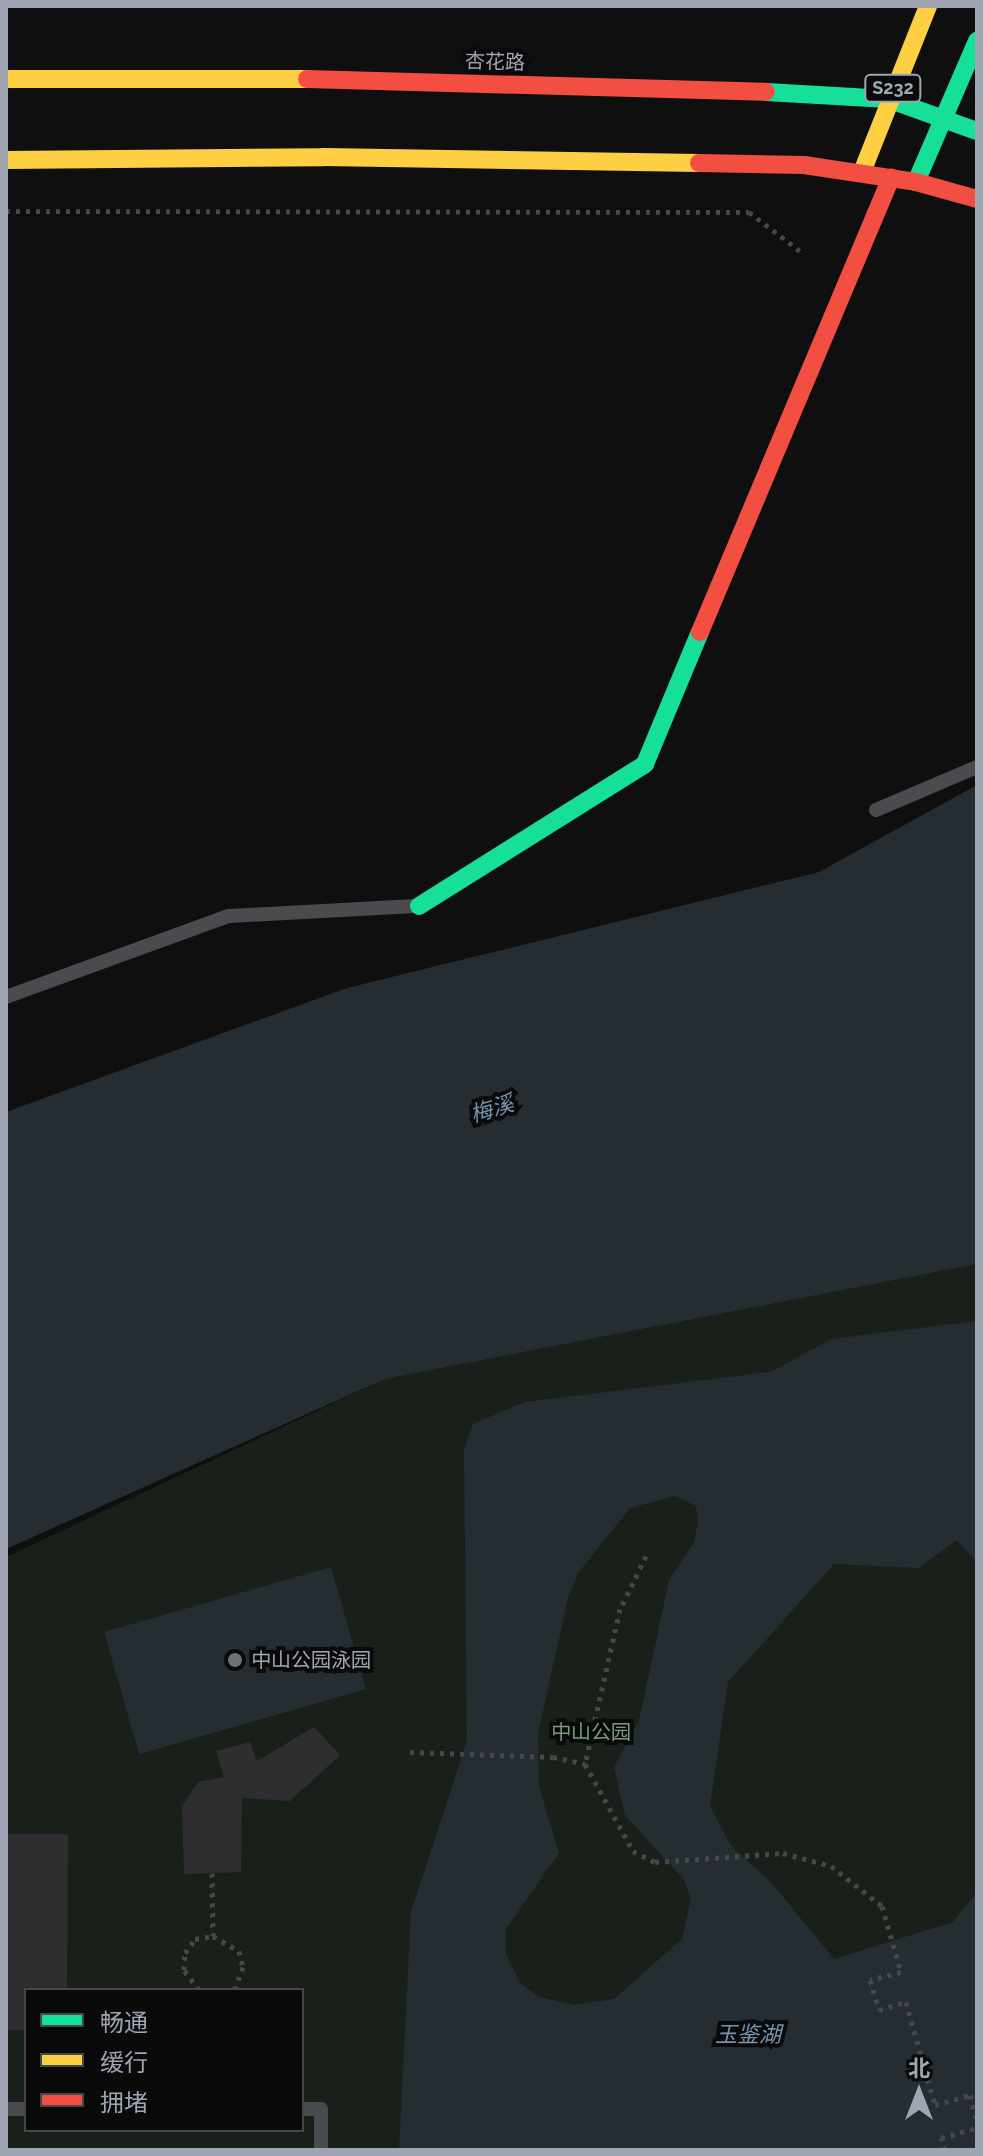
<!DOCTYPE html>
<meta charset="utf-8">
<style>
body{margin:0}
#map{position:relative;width:983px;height:2156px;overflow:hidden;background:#0f0f10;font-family:Raleway,"Noto Sans SC",sans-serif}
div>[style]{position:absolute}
.green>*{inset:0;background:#19201a}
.water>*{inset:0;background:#252d33;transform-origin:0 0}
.building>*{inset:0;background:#2e2e30}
.path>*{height:5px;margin-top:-2.5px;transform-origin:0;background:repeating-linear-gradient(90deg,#45474a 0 4px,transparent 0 10px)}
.lane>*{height:14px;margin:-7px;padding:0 7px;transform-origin:7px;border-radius:7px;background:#4a4b4f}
.fast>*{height:18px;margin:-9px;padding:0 9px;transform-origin:9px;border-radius:9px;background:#16e098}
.slow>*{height:18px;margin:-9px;padding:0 9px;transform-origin:9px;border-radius:9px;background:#ffcf43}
.jam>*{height:18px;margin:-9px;padding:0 9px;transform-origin:9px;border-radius:9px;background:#f24e42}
.dots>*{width:22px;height:22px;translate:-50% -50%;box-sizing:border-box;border:4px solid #0a0a0b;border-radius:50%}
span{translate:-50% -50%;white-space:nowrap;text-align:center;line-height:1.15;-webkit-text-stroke:8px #0a0a0b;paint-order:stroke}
.shield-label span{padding:2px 6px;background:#0a0a0b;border:2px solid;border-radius:6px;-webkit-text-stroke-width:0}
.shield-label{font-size:18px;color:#9fa5b2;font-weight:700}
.street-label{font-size:20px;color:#9fa5b2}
.poi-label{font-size:20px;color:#9fa5b2}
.left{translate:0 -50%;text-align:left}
.park-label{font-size:20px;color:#759e77}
.water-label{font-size:22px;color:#7494af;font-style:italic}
.frame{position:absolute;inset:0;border:8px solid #9fa5b2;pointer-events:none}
.legend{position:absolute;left:24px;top:1988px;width:280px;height:144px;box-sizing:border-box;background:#0a0a0b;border:2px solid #46484e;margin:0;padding:10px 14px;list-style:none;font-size:24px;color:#9fa5b2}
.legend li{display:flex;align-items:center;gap:16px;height:40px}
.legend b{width:40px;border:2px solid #46484e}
.north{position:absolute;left:879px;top:2052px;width:80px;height:80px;-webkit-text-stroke:6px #0a0a0b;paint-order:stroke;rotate:0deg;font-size:22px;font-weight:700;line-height:32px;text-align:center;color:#9fa5b2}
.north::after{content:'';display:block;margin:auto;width:28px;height:36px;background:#9fa5b2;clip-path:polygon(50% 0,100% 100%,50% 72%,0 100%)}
</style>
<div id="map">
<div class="green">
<div style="clip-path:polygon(evenodd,977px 1264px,977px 2150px,6px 2150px,6px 1557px,385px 1379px,977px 1264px,26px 1990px,302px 1990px,302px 2130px,26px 2130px,26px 1990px)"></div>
</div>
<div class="water">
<div style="clip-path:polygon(977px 785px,977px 1264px,385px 1379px,6px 1549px,6px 1112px,347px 988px,819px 872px)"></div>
<div style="clip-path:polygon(evenodd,977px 1321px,977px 1562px,956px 1540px,919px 1568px,834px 1564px,728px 1682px,710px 1806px,731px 1846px,771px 1882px,834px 1959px,953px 1922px,977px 1892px,977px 2150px,399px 2150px,411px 1912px,467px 1741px,464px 1450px,473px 1424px,525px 1402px,771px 1372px,831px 1339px,977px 1321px,675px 1496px,696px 1506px,698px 1523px,694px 1542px,669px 1580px,639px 1721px,614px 1767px,625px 1815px,684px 1880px,691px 1898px,682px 1939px,614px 1999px,574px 2005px,539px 1997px,520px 1983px,506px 1954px,506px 1929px,559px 1853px,539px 1787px,538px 1733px,568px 1598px,578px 1573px,630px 1508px,675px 1496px)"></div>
<div style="left:331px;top:1567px;width:127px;height:236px;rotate:74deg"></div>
</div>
<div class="building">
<div style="clip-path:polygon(314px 1727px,340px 1755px,290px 1801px,242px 1798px,241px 1872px,184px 1874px,182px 1806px,198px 1782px,224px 1777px,216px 1751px,250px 1742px,257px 1761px)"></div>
<div style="clip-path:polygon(6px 1834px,68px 1834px,67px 1990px,26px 1990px,26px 2030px,6px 2030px)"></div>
</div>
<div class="path">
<div style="left:6px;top:211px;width:743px;rotate:0.08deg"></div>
<div style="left:749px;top:212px;width:64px;rotate:37.4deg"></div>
<div style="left:646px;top:1556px;width:59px;rotate:116.1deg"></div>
<div style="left:620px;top:1609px;width:159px;rotate:102.7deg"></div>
<div style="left:585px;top:1764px;width:99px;rotate:61.1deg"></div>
<div style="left:633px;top:1851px;width:25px;rotate:27deg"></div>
<div style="left:655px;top:1862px;width:128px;rotate:-4deg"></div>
<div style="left:783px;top:1853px;width:50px;rotate:15.2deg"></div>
<div style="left:831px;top:1866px;width:65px;rotate:38.1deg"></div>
<div style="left:882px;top:1906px;width:69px;rotate:73.9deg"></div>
<div style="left:901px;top:1972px;width:32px;rotate:166deg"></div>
<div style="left:870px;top:1980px;width:31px;rotate:73deg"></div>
<div style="left:879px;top:2010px;width:28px;rotate:-17deg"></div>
<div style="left:906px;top:2002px;width:107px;rotate:74.3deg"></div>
<div style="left:935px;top:2105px;width:36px;rotate:-16deg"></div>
<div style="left:970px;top:2095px;width:27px;rotate:75deg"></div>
<div style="left:410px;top:1752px;width:143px;rotate:2deg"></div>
<div style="left:553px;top:1757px;width:33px;rotate:12deg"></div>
<div style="left:212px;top:1873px;width:63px;rotate:89.1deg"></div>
<div style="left:199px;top:1990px;width:25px;rotate:-127deg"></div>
<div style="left:184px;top:1970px;width:17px;rotate:-87deg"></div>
<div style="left:185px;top:1953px;width:17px;rotate:-54deg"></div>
<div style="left:195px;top:1939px;width:18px;rotate:-9deg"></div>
<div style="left:213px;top:1936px;width:30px;rotate:30deg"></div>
<div style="left:239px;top:1951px;width:16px;rotate:76deg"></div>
<div style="left:243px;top:1967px;width:23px;rotate:110deg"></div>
<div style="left:235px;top:1989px;width:5px;rotate:169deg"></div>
<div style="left:945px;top:2150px;width:13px;rotate:-108deg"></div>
<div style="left:941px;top:2138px;width:37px;rotate:-16deg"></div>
</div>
<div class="lane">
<div style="left:876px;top:810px;width:110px;rotate:-23.1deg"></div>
<div style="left:6px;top:997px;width:237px;rotate:-20deg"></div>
<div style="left:229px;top:916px;width:186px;rotate:-3.1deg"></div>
<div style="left:6px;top:2109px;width:20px"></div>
<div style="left:302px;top:2109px;width:19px"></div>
<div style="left:321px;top:2109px;width:41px;rotate:90deg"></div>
</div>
<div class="fast">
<div style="left:766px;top:92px;width:122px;rotate:3.3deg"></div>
<div style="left:888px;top:99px;width:95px;rotate:19.8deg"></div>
<div style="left:916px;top:182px;width:154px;rotate:-66.6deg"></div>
<div style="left:419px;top:906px;width:267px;rotate:-32.1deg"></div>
<div style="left:645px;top:764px;width:143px;rotate:-67.4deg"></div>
</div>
<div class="slow">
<div style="left:6px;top:79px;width:301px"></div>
<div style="left:6px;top:160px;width:317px;rotate:-0.5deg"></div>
<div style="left:323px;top:157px;width:376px;rotate:0.9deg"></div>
<div style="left:862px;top:172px;width:179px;rotate:-68.3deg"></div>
</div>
<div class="jam">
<div style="left:307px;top:79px;width:459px;rotate:1.6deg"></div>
<div style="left:699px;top:163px;width:105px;rotate:1.1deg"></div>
<div style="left:804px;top:165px;width:113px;rotate:8.6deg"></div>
<div style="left:916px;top:182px;width:63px;rotate:15.6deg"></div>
<div style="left:700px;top:632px;width:493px;rotate:-67.2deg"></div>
</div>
<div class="dots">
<div style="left:235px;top:1660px;background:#6d7079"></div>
</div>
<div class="shield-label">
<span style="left:893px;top:88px">S232</span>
</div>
<div class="street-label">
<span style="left:495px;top:62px;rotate:2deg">杏花路</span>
</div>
<div class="poi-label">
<span class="left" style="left:251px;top:1660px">中山公园泳园</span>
</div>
<div class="park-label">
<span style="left:591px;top:1732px">中山公园</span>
</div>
<div class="water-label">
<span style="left:492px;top:1109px;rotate:-17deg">梅溪</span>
<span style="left:748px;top:2035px">玉鉴湖</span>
</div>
<div class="frame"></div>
<ul class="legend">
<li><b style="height:10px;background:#16e098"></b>畅通</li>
<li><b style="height:10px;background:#ffcf43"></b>缓行</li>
<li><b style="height:10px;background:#f24e42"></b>拥堵</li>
</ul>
<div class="north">北</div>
</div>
